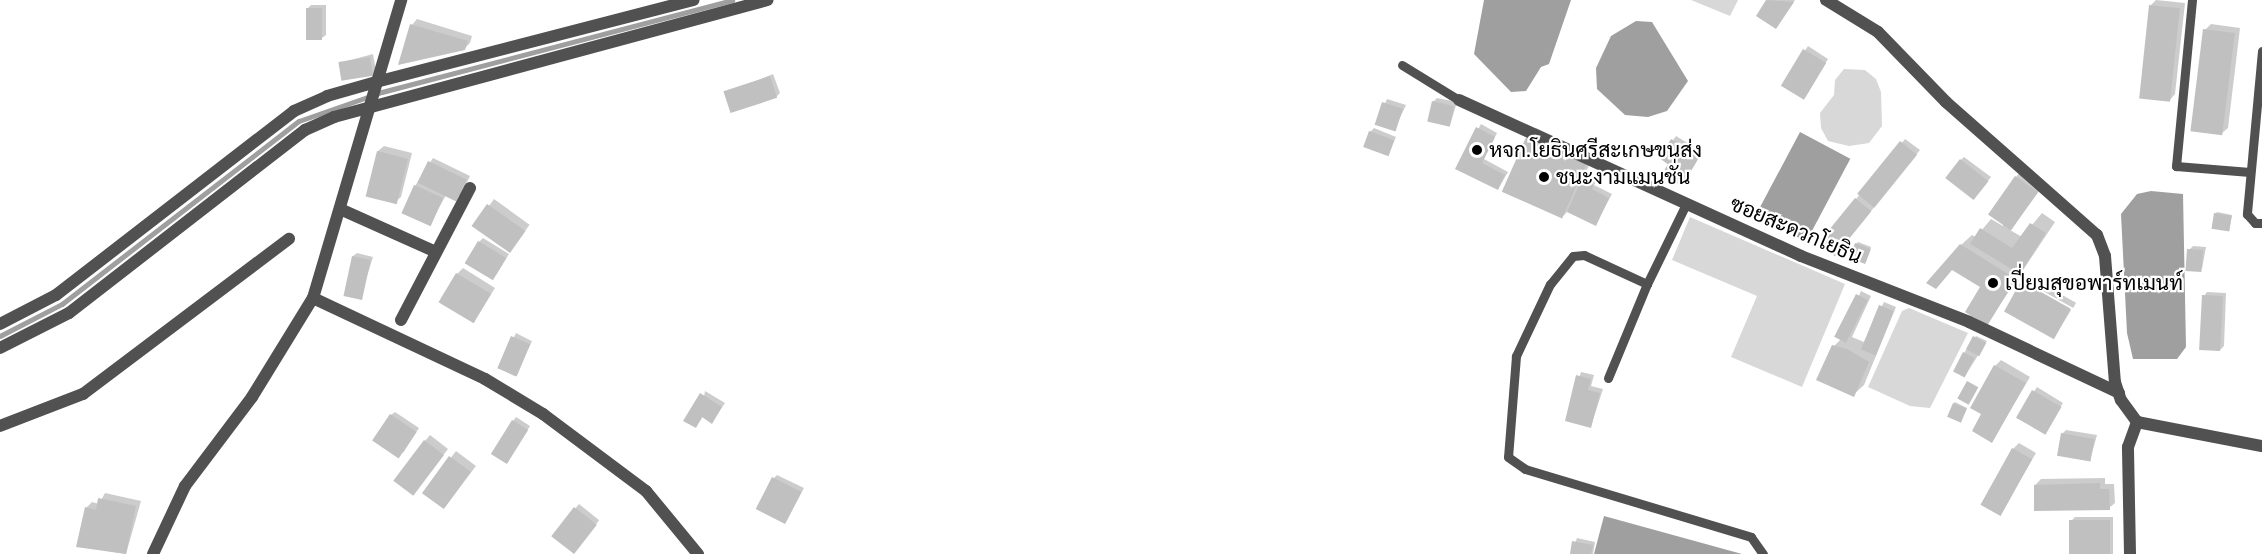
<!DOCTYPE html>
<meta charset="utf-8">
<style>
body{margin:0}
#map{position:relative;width:2262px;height:554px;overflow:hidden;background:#fff;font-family:"PT Sans",Sarabun,sans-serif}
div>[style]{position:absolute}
.green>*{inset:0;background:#d8d8d8}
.water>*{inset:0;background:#9f9f9f;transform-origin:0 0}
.shadow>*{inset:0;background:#0003;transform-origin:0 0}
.stream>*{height:4.5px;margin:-2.25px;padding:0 2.25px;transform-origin:2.25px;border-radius:2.25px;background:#9f9f9f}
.building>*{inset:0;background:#c0c0c0;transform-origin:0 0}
.service>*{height:9px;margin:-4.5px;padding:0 4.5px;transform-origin:4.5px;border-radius:4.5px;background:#515151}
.minor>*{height:12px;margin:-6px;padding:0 6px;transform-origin:6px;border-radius:6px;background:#515151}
.dots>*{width:16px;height:16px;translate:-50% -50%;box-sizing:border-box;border:3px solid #fff;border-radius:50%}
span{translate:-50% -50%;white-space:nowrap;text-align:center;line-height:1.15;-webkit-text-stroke:4.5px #fff;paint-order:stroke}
.poi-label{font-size:21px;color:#000}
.left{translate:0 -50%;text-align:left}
.street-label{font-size:21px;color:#000}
</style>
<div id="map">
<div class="green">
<div style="clip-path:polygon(1691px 0,1738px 0,1730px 16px)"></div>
<div style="clip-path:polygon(1844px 69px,1865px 70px,1876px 79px,1881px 92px,1882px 126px,1869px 143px,1849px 146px,1828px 141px,1821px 128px,1820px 113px,1834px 95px,1835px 80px)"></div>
<div style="clip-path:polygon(1690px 217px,1845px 284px,1802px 387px,1731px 357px,1757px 296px,1672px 260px)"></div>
<div style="clip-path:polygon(1909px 308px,1968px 333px,1930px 408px,1910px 406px,1868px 387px,1902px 311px)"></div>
</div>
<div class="water">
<div style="clip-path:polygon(1484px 0,1571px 0,1549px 64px,1541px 67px,1526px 91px,1511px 92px,1474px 54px)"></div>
<div style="clip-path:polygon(1636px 21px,1652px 22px,1688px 81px,1667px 111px,1648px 117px,1625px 115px,1597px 89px,1596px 68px,1611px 36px)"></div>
<div style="left:1800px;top:132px;width:57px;height:94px;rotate:28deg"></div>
<div style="clip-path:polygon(2151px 191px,2183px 194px,2186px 347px,2177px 359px,2133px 359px,2127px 333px,2121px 214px,2137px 194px)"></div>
<div style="clip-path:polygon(1604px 516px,1742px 554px,1594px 554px)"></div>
</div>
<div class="shadow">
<div style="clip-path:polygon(1768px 0,1795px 0,1776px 27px,1758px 15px)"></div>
<div style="clip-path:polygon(2156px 0,2185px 3px,2175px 94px,2170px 100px,2151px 5px)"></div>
<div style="clip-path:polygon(311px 5px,326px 5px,326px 35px,322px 38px,307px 9px)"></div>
<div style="clip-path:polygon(417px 19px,472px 36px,470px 43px,464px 49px,412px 25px)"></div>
<div style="clip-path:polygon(2211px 24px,2240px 28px,2228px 128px,2222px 133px,2205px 30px)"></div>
<div style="clip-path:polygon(1808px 46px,1828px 59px,1807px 94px,1783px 85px)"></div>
<div style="clip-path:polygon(373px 54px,376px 71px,372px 75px,339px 63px)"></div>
<div style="clip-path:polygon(773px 74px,780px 93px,776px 97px,726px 93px)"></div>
<div style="clip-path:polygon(1437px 98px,1457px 102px,1450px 125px,1433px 102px)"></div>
<div style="clip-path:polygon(1387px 99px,1406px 105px,1394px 130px,1376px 124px)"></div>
<div style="clip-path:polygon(1481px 124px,1497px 133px,1484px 159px,1508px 172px,1498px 189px,1457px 168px)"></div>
<div style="clip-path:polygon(1374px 128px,1396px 137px,1388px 154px,1370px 132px)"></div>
<div style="clip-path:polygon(1536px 128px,1594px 155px,1582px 180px,1587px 176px,1597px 180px,1594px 185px,1612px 194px,1596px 224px,1568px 211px,1562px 217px,1528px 136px)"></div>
<div style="clip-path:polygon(1676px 136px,1702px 152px,1685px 180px,1661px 158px)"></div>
<div style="clip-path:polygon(1905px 139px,1920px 150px,1839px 251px,1856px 199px)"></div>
<div style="clip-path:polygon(384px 146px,412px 153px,401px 197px,395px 202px,367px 195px,378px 151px)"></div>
<div style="clip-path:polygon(1964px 157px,1991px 177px,1977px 195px,1961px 160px)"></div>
<div style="clip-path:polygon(433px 158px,470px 176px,460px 196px,446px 195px,430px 224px,415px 186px)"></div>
<div style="clip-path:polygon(2021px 171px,2043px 186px,2010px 230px,2022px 237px,2042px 213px,2055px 222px,1987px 324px,1982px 286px,1961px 245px,1972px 235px,1976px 237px,1991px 219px,2003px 226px,2016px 177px)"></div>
<div style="left:494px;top:199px;width:44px;height:33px;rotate:36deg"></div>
<div style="clip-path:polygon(2217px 212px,2232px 215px,2229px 230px,2215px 214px)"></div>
<div style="clip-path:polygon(483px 238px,509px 254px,496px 275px,479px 242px)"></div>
<div style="clip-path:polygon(1858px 242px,1871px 247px,1866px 261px,1856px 244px)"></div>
<div style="clip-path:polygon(2193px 246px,2206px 247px,2202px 269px,2189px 250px)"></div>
<div style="clip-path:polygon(357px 253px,373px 257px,360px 299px,353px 256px)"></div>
<div style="clip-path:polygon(463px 268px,495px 288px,473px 322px,457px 274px)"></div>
<div style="left:2028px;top:276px;width:55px;height:6px;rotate:29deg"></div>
<div style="clip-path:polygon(2022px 283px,2071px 310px,2054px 338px)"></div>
<div style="clip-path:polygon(1861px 291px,1871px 296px,1852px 337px,1864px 342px,1884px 302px,1896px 307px,1864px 385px,1853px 395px,1834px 346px,1841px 339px)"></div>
<div style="clip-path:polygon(2207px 292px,2226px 293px,2224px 346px,2220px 350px,2204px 296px)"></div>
<div style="left:516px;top:333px;width:18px;height:39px;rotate:27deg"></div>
<div style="clip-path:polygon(1976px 336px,1987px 341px,1965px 376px,1964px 353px)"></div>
<div style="clip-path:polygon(2001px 360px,2030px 377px,1992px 441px,1983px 413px,1995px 366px)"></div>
<div style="clip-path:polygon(1581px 372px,1594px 375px,1591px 386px,1603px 389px,1591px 426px,1567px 420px)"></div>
<div style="clip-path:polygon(2037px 387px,2063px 403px,2047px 429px,2017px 417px)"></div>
<div style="clip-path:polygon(705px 391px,725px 403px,712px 422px,703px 416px,699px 423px)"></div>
<div style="clip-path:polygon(1955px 402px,1967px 408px,1961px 420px,1954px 403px)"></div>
<div style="clip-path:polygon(395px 412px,419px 428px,403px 453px,391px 415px)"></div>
<div style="clip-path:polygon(516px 417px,530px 426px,507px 462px,513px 421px)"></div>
<div style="clip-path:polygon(2066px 430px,2097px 435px,2090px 460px,2062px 434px)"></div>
<div style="clip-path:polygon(430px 435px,448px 449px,414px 493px,425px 441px)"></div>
<div style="clip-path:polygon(2019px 443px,2036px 453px,2000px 514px,2013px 449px)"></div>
<div style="left:456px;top:451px;width:25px;height:52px;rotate:37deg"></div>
<div style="clip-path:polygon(777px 475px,804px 488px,786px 522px,774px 478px)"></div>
<div style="clip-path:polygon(2105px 478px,2105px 484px,2114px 484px,2115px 503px,2109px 508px,2035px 485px,2041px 479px)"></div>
<div style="clip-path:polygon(105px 493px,141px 501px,126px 554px,78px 546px,86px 508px,92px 502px,99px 504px)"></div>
<div style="left:579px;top:504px;width:26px;height:41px;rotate:39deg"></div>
<div style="clip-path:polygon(2075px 517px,2113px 517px,2113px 554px,2071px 554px,2071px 521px)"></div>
<div style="clip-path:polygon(1577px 538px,1595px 542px,1593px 554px,1571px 554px)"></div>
</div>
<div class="stream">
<div style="left:0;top:336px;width:70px;rotate:-27.3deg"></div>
<div style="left:62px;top:304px;width:299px;rotate:-37.7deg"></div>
<div style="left:299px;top:121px;width:88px;rotate:-19.3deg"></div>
<div style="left:382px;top:92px;width:362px;rotate:-14.7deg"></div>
</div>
<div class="building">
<div style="clip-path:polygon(1766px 0,1794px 2px,1776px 29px,1756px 16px)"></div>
<div style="left:2149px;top:5px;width:31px;height:94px;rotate:6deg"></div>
<div style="left:306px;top:8px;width:16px;height:32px"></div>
<div style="clip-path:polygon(410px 24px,468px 41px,465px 50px,398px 65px)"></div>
<div style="left:2203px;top:29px;width:32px;height:103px;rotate:7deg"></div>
<div style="left:1803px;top:49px;width:27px;height:43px;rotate:31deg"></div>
<div style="left:370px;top:57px;width:19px;height:32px;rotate:81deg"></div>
<div style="left:770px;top:76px;width:23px;height:49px;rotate:72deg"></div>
<div style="left:1432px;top:101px;width:23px;height:21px;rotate:13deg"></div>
<div style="left:1382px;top:102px;width:22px;height:24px;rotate:18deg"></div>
<div style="clip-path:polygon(1476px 127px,1495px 137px,1482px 163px,1505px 175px,1498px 190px,1455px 169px)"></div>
<div style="left:1369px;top:131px;width:27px;height:17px;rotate:20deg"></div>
<div style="left:1527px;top:135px;width:66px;height:62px;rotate:24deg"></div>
<div style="clip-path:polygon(1671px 139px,1700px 156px,1682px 186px,1662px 174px,1668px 164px,1659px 158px)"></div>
<div style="left:1900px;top:141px;width:22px;height:68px;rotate:39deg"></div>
<div style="left:377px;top:151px;width:32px;height:47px;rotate:14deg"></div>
<div style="left:1960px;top:159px;width:36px;height:24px;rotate:38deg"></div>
<div style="left:428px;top:161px;width:43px;height:24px;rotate:26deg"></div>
<div style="left:2015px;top:176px;width:28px;height:47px;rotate:35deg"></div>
<div style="clip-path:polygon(1582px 178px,1594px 184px,1592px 189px,1609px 198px,1596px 226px,1567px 212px)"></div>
<div style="left:414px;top:185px;width:32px;height:31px;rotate:24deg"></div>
<div style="left:1855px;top:198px;width:21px;height:58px;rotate:39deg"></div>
<div style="left:487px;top:204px;width:47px;height:27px;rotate:35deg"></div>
<div style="left:2214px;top:213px;width:18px;height:16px;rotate:9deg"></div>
<div style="clip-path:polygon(2030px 223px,2046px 233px,2020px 274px,1970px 244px,1980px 228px,2012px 248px)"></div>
<div style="left:478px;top:241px;width:33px;height:26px;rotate:31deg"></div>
<div style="left:1855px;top:243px;width:17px;height:16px;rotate:21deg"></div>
<div style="clip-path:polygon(1960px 244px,2016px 279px,1987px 326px,1965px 312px,1980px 287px,1952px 270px,1936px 289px,1926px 283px)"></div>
<div style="left:2187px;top:249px;width:16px;height:22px;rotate:4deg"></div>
<div style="left:352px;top:256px;width:19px;height:41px;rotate:12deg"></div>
<div style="left:456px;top:273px;width:41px;height:34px;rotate:31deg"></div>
<div style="left:2021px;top:281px;width:57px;height:35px;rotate:29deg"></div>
<div style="left:1856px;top:294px;width:13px;height:48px;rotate:27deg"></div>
<div style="left:2202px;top:295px;width:21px;height:55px;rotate:3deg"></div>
<div style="left:1879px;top:305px;width:16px;height:48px;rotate:22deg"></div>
<div style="left:511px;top:336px;width:21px;height:35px;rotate:23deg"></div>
<div style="left:1973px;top:336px;width:15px;height:15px;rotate:28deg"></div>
<div style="clip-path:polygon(1832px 345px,1847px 349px,1869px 362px,1854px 397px,1816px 380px)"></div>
<div style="left:1963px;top:352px;width:13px;height:22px;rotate:27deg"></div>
<div style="clip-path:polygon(1994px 365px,2026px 383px,1992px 443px,1972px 431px,1981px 414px,1970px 408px)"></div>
<div style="clip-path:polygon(1576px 375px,1591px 379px,1588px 390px,1600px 393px,1591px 428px,1565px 421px)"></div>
<div style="left:1967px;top:381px;width:13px;height:20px;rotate:29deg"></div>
<div style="left:2032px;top:390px;width:34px;height:32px;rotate:30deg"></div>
<div style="clip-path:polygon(700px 393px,722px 407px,712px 424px,702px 417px,696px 428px,683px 421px)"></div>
<div style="left:1953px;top:403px;width:15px;height:15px;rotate:23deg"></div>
<div style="left:390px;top:414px;width:32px;height:32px;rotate:34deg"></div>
<div style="left:512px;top:420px;width:19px;height:40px;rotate:32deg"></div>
<div style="left:2061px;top:433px;width:34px;height:23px;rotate:10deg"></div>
<div style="left:424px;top:440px;width:25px;height:51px;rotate:37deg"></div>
<div style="left:2012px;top:448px;width:23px;height:65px;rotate:29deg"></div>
<div style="left:449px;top:456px;width:27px;height:46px;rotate:36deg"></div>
<div style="left:772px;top:477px;width:33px;height:36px;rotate:27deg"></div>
<div style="clip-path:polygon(2100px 483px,2100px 489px,2109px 489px,2110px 510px,2034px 511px,2034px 485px)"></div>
<div style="clip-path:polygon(98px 498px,136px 506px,126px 554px,76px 547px,85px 507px,96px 510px)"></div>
<div style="left:574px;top:507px;width:29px;height:37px;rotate:38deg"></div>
<div style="left:2069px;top:520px;width:41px;height:34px"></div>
<div style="clip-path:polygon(1572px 541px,1593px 545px,1591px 554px,1570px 554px)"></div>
</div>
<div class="service">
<div style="left:2192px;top:0;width:167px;rotate:95.5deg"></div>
<div style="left:2176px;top:166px;width:74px;rotate:4.6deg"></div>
<div style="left:2262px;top:51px;width:164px;rotate:95.3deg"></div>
<div style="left:2247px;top:214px;width:12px;rotate:48deg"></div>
<div style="left:2255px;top:223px;width:7px"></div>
<div style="left:1402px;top:65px;width:67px;rotate:31.6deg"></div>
<div style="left:1686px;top:204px;width:89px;rotate:116deg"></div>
<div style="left:1647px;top:284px;width:69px;rotate:-155.3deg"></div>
<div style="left:1584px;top:255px;width:11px;rotate:175deg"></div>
<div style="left:1573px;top:256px;width:36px;rotate:129deg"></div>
<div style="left:1550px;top:284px;width:80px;rotate:115.3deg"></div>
<div style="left:1516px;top:356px;width:101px;rotate:94.5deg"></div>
<div style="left:1508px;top:457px;width:21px;rotate:35deg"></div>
<div style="left:1525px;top:469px;width:236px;rotate:16.7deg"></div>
<div style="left:1751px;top:537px;width:21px;rotate:55deg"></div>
<div style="left:1608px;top:378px;width:102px;rotate:-67.5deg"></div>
</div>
<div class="minor">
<div style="left:1826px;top:0;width:61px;rotate:31.6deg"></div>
<div style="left:1878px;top:32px;width:98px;rotate:45.8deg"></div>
<div style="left:1946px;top:102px;width:201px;rotate:41.4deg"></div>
<div style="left:2097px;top:235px;width:22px;rotate:69deg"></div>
<div style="left:2105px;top:256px;width:126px;rotate:85.5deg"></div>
<div style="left:2115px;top:382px;width:19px;rotate:72deg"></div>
<div style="left:2121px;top:400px;width:27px;rotate:54deg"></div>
<div style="left:2137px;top:422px;width:127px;rotate:10.9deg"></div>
<div style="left:1459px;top:100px;width:376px;rotate:24.5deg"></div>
<div style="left:1801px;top:256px;width:180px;rotate:21.4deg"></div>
<div style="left:1969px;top:322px;width:166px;rotate:25.3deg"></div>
<div style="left:340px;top:209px;width:105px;rotate:24.1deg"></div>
<div style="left:313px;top:298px;width:190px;rotate:25.2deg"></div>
<div style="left:485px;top:379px;width:68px;rotate:31.1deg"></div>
<div style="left:543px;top:414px;width:129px;rotate:36.8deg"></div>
<div style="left:646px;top:491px;width:82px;rotate:50.5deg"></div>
<div style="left:401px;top:320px;width:149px;rotate:-62.4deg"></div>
<div style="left:0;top:324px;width:63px;rotate:-27.4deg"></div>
<div style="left:56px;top:295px;width:301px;rotate:-37.7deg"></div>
<div style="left:294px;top:111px;width:36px;rotate:-24deg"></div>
<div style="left:327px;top:96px;width:51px;rotate:-15.9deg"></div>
<div style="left:376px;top:82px;width:328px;rotate:-14.5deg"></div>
<div style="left:0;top:348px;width:77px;rotate:-26.9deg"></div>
<div style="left:69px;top:313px;width:299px;rotate:-37.8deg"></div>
<div style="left:305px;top:130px;width:32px;rotate:-24deg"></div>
<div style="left:334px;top:117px;width:449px;rotate:-15.1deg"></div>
<div style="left:0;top:426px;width:89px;rotate:-21.1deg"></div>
<div style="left:83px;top:394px;width:258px;rotate:-37deg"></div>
<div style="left:153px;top:554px;width:75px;rotate:-64.8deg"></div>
<div style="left:185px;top:486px;width:111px;rotate:-53deg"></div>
<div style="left:252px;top:397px;width:116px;rotate:-58.4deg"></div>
<div style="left:313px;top:298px;width:311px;rotate:-73.5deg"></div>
<div style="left:2130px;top:554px;width:107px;rotate:-91.1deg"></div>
<div style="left:2128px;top:447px;width:27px;rotate:-70deg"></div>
</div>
<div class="dots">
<div style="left:1477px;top:150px;background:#000"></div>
<div style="left:1544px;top:177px;background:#000"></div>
<div style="left:1993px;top:283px;background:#000"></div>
</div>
<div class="poi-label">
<span class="left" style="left:1489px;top:150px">หจก.โยธินศรีสะเกษขนส่ง</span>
<span class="left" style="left:1556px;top:177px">ชนะงามแมนชั่น</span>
<span class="left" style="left:2005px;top:283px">เปี่ยมสุขอพาร์ทเมนท์</span>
</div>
<div class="street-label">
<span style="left:1796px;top:230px;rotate:23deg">ซอยสะดวกโยธิน</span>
</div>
</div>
